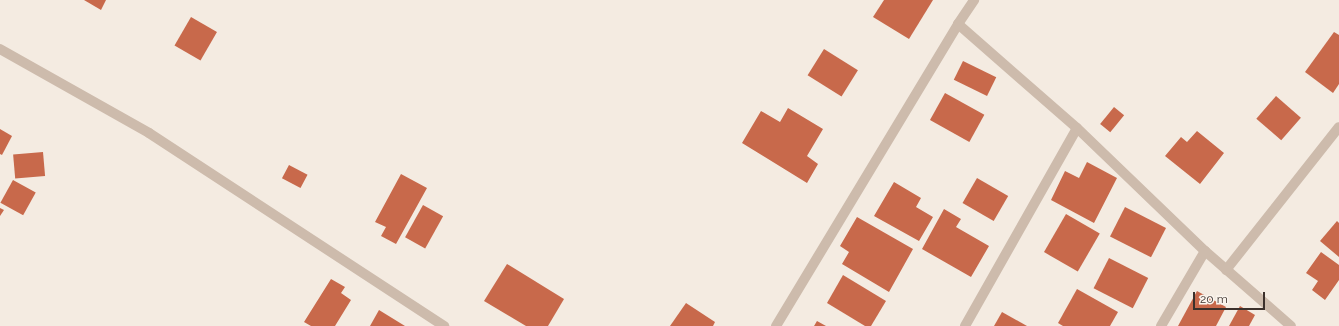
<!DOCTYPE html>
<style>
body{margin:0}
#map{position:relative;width:1339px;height:326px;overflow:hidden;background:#f4ebe1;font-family:Raleway,sans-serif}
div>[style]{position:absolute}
.building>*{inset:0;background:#c8694b;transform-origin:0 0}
.street>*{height:10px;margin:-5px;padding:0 5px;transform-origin:5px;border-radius:5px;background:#cdbbac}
span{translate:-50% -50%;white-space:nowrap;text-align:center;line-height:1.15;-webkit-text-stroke:3px #fbf5ee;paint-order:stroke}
.scale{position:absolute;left:1193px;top:292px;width:72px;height:18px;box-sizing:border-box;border:2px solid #3b302b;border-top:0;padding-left:5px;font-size:12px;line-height:14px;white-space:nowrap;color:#3b302b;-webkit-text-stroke:3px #fbf5ee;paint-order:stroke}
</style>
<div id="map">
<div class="building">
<div style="clip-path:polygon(84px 0,106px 0,101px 10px)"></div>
<div style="clip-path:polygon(884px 0,933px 0,909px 39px,873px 17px)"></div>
<div style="left:191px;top:17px;width:30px;height:33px;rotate:30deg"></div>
<div style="clip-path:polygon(1334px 32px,1339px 35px,1339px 84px,1333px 93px,1305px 72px)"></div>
<div style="left:824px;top:49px;width:40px;height:31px;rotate:32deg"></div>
<div style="left:963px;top:61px;width:37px;height:21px;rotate:26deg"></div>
<div style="left:945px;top:93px;width:45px;height:31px;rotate:29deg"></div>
<div style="left:1276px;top:96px;width:33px;height:30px;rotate:41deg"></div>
<div style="left:1114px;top:107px;width:13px;height:22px;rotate:39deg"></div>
<div style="clip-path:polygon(788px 108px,823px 129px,807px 156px,818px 164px,807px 183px,742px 143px,761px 111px,780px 122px)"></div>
<div style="clip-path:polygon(0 129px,12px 136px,2px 155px,0 154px)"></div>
<div style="clip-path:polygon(1197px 131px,1224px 153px,1200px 184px,1165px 156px,1181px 137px,1187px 142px)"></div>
<div style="left:43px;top:152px;width:24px;height:30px;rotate:85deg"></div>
<div style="clip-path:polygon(1087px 162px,1117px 178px,1094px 223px,1051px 200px,1065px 171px,1079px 178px)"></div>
<div style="left:289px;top:165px;width:21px;height:15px;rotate:28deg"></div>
<div style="clip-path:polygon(401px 174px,427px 188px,396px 244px,381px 236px,386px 227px,375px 222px)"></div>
<div style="left:977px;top:178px;width:36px;height:29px;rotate:30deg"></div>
<div style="left:13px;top:180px;width:26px;height:26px;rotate:29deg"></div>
<div style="clip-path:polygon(894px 182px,921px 198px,916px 207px,933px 217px,919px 241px,874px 216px)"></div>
<div style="left:423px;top:205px;width:23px;height:37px;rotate:29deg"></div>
<div style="left:1125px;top:207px;width:46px;height:33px;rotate:27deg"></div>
<div style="clip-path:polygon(0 208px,4px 210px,0 216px)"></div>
<div style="clip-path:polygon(944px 209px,961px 219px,956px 227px,989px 246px,971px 277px,922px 249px)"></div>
<div style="left:1066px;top:214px;width:39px;height:44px;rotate:30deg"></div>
<div style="clip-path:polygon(857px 217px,913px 249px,889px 292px,842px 264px,849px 252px,840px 246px)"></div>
<div style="clip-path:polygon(1337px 221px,1339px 223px,1339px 257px,1320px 241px)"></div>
<div style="clip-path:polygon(1321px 252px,1339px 265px,1339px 280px,1325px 300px,1312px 290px,1318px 281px,1306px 273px)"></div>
<div style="left:1109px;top:258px;width:44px;height:34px;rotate:27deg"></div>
<div style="clip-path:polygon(507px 264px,564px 299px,548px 326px,526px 326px,484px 301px)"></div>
<div style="clip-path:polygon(843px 275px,886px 301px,871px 326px,865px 326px,827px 303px)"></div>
<div style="clip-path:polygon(331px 279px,345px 287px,341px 293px,351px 300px,335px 326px,311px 326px,304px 322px)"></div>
<div style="clip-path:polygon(1077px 289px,1118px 312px,1110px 326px,1063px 326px,1058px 323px)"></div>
<div style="clip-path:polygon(1197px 291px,1226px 307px,1216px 326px,1178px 326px)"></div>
<div style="clip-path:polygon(686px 303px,715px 322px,713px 326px,670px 326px)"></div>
<div style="clip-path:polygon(1240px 306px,1255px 315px,1249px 326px,1229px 326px)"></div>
<div style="clip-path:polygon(379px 310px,405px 326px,370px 326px)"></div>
<div style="clip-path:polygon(1002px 312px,1027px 326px,994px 326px)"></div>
<div style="clip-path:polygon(817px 321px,826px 326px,814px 326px)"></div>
</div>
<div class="street">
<div style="left:958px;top:24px;width:158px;rotate:41.2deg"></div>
<div style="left:1077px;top:128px;width:178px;rotate:43.9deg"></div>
<div style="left:1205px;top:251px;width:114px;rotate:41.1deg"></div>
<div style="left:0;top:49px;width:171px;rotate:29.4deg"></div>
<div style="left:149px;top:133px;width:353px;rotate:33.2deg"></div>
<div style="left:1226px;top:270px;width:182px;rotate:-51.7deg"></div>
<div style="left:776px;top:326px;width:353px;rotate:-58.9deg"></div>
<div style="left:958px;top:24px;width:29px;rotate:-56deg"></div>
<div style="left:965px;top:326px;width:227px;rotate:-60.5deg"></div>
<div style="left:1161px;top:326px;width:87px;rotate:-59.6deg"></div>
</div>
<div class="scale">20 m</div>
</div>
